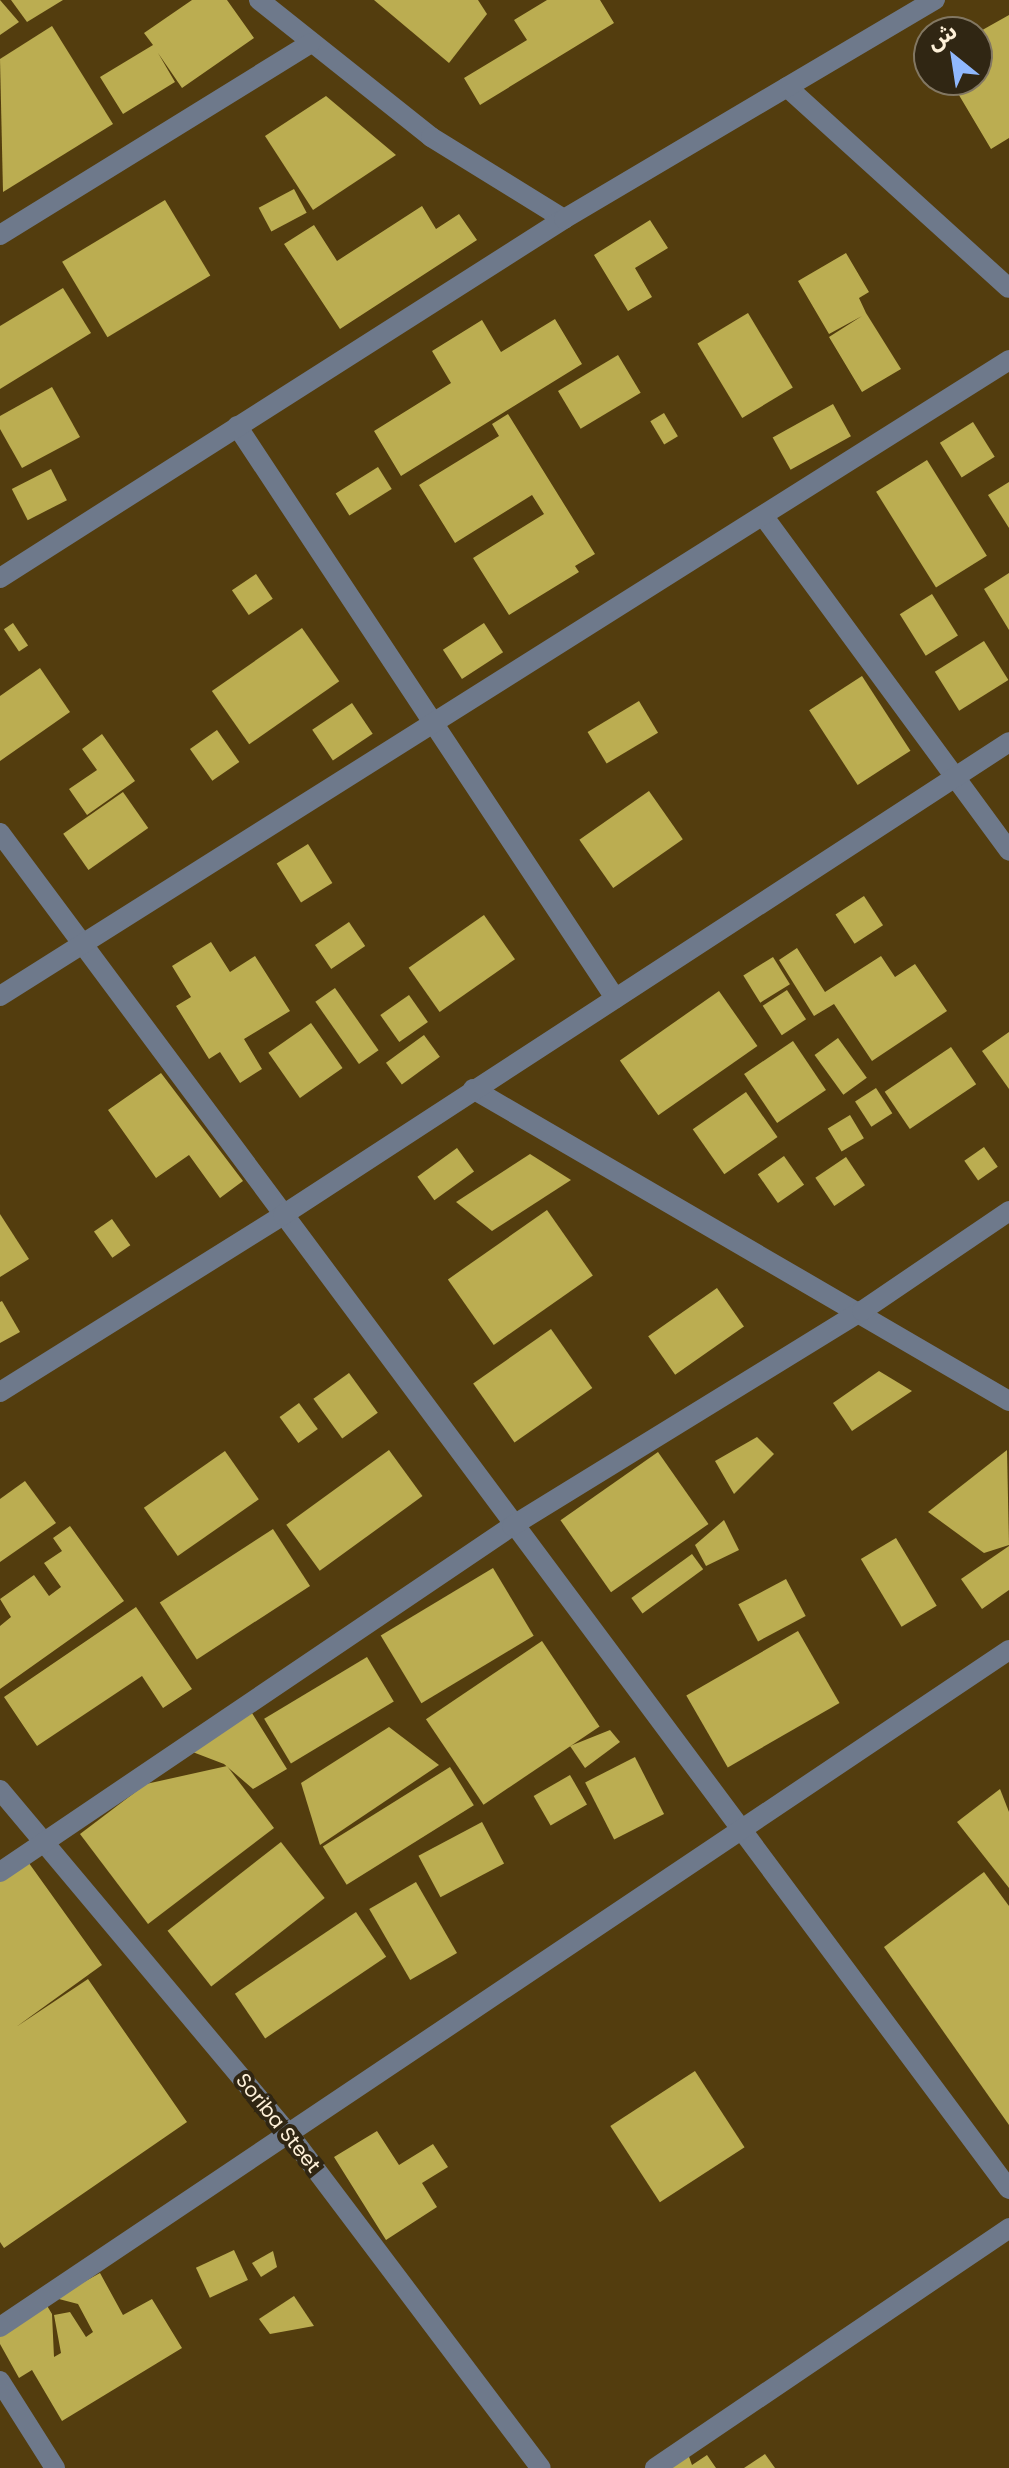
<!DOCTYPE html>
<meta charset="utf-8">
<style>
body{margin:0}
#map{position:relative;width:1009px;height:2468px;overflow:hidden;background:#533d0e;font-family:Poppins,"Noto Sans Arabic",sans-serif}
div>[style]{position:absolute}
.building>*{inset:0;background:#bbad51;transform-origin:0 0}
.minor>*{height:20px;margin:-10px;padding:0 10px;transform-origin:10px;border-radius:10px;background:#6e798b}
span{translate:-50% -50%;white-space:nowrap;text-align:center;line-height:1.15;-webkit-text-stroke:8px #302613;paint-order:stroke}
.street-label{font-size:20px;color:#fef0d8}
.north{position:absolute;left:913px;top:16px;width:80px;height:80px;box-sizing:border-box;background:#302613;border:2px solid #827762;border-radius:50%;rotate:330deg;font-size:22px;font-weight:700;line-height:32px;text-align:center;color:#fef0d8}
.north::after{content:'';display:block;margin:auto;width:28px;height:36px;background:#90b8fd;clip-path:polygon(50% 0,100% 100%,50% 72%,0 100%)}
</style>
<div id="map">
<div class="building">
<div style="clip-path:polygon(0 0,19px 22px,0 35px)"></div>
<div style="clip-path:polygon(11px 0,63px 0,27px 22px)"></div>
<div style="clip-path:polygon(192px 0,227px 0,254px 38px,182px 88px,158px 53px,175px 82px,123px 114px,100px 77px,153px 45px,144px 33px)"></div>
<div style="clip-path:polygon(374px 0,478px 0,487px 14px,449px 63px)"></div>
<div style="clip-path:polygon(547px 0,600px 0,614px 23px,480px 105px,464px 78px,527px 40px,514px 20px)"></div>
<div style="clip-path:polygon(1009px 15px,1009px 138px,991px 149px,950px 80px,977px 80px,977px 33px)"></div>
<div style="clip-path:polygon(52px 26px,113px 124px,3px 192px,0 59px)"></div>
<div style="clip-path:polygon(326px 96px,396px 155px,313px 210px,265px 136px)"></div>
<div style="left:294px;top:189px;width:27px;height:40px;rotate:62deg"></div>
<div style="left:165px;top:200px;width:88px;height:120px;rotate:59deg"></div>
<div style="clip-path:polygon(422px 206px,436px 229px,459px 214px,477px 240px,340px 329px,284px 244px,314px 225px,337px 261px)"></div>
<div style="clip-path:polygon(650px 220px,668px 248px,635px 268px,652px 297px,628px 311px,594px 255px)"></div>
<div style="clip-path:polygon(846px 253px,869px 292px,859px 298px,866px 313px,901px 369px,862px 392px,829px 337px,862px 316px,829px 334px,798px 281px)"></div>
<div style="clip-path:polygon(63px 288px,91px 333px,0 389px,0 326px)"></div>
<div style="left:748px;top:313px;width:87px;height:59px;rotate:59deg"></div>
<div style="clip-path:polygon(555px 319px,582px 364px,401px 476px,374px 431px,451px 383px,432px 351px,482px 320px,501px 352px)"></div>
<div style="left:618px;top:355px;width:44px;height:70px;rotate:59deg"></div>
<div style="clip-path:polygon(52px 387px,80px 437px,22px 468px,0 429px,0 416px)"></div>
<div style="left:833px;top:404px;width:37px;height:69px;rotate:61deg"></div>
<div style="left:664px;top:413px;width:27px;height:16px;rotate:59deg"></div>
<div style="clip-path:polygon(508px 414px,595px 554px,575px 566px,579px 572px,509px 615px,473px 558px,544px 514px,532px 495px,455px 543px,419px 485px,499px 436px,492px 424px)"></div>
<div style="left:973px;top:422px;width:41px;height:39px;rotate:58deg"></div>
<div style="left:927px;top:460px;width:113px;height:60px;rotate:58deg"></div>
<div style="left:378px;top:467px;width:26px;height:50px;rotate:58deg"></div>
<div style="left:51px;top:469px;width:35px;height:44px;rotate:63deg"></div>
<div style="clip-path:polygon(1009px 482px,1009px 528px,988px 495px)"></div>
<div style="clip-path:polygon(1009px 573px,1009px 630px,984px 589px)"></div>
<div style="left:256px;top:574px;width:30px;height:29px;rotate:56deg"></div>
<div style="left:932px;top:594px;width:49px;height:38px;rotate:58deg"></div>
<div style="left:13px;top:623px;width:27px;height:11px;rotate:56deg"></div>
<div style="left:484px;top:623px;width:35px;height:49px;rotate:57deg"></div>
<div style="left:302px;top:628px;width:65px;height:110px;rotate:55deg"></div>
<div style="left:984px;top:641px;width:46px;height:58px;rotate:58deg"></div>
<div style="clip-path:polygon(40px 668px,70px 712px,0 761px,0 696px)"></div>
<div style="left:862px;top:676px;width:89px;height:63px;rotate:57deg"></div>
<div style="left:639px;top:701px;width:37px;height:60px;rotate:59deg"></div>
<div style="left:352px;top:703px;width:37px;height:48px;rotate:56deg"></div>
<div style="left:217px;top:730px;width:39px;height:33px;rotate:55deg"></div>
<div style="clip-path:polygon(102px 734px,135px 781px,87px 815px,69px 789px,97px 770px,82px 749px)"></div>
<div style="left:649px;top:791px;width:59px;height:85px;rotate:55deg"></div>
<div style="left:123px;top:792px;width:44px;height:73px;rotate:55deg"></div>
<div style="left:308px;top:844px;width:46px;height:37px;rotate:58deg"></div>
<div style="left:864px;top:896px;width:35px;height:34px;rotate:57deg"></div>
<div style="left:484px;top:915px;width:54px;height:92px;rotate:55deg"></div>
<div style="left:349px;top:922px;width:29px;height:41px;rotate:56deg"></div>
<div style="clip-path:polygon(211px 942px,230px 972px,255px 956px,290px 1011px,244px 1039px,262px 1069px,240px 1083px,220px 1052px,209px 1059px,176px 1006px,191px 997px,172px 966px)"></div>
<div style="clip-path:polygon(797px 948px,825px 992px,881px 956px,895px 977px,915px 964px,947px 1011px,872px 1061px,834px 1004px,814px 1016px,779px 960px)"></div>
<div style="left:773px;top:957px;width:32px;height:35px;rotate:58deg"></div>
<div style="left:335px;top:988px;width:76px;height:24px;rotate:55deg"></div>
<div style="left:787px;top:990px;width:35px;height:29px;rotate:57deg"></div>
<div style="left:719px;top:991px;width:67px;height:121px;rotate:55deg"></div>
<div style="left:409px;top:995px;width:33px;height:35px;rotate:55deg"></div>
<div style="left:311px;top:1023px;width:55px;height:52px;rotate:55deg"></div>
<div style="clip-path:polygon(1009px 1032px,1009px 1089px,982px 1051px)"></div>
<div style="left:424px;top:1035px;width:27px;height:47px;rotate:54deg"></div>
<div style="left:838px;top:1038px;width:49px;height:29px;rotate:54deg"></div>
<div style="left:793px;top:1041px;width:59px;height:59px;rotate:56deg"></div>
<div style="left:951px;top:1047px;width:45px;height:80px;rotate:56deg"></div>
<div style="clip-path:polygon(161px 1073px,243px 1181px,220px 1198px,189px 1155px,156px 1178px,108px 1110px)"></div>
<div style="left:876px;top:1088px;width:30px;height:25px;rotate:57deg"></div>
<div style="left:746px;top:1092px;width:55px;height:65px;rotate:55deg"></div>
<div style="left:850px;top:1115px;width:27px;height:26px;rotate:59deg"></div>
<div style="left:984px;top:1147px;width:24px;height:24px;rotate:55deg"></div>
<div style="left:457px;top:1148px;width:29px;height:49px;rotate:54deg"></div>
<div style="clip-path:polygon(530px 1154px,571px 1180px,492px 1231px,456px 1202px)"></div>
<div style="left:784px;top:1156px;width:35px;height:32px;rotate:55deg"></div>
<div style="left:846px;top:1157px;width:34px;height:37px;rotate:56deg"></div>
<div style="left:547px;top:1210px;width:80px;height:121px;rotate:55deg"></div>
<div style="clip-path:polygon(0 1214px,29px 1259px,0 1277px)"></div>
<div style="left:112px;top:1219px;width:32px;height:22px;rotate:55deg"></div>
<div style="left:717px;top:1288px;width:47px;height:84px;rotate:55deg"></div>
<div style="clip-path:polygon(2px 1301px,20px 1332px,0 1343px,0 1302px)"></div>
<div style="left:551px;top:1329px;width:72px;height:95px;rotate:55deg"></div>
<div style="clip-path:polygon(879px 1371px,912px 1391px,852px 1431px,833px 1403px)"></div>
<div style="left:349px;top:1373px;width:49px;height:44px;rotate:54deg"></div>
<div style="left:299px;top:1403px;width:32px;height:24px;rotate:54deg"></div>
<div style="clip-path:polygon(757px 1437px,774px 1454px,734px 1494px,715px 1461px)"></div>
<div style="left:389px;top:1450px;width:57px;height:127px;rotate:54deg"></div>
<div style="clip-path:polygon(1007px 1450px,1009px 1545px,984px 1553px,928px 1512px)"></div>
<div style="left:225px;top:1451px;width:59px;height:99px;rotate:55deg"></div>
<div style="left:658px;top:1452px;width:88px;height:119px;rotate:55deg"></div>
<div style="clip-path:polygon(25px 1481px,56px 1523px,0 1562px,0 1499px)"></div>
<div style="clip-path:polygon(724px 1520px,739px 1550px,706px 1566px,695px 1545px)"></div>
<div style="clip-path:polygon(70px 1526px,124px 1601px,0 1689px,0 1626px,11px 1617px,0 1599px,34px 1575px,49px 1596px,61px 1587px,44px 1563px,62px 1551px,53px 1538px)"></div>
<div style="left:273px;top:1529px;width:68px;height:135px;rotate:57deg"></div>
<div style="left:896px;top:1538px;width:79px;height:41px;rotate:59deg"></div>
<div style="clip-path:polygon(1009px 1546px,1009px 1590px,982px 1609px,961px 1579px)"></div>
<div style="left:692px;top:1554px;width:19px;height:75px;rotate:54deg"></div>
<div style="left:493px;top:1568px;width:79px;height:131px;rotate:59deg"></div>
<div style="left:786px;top:1579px;width:42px;height:54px;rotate:62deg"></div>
<div style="clip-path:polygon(136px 1607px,192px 1689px,163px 1708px,142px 1676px,37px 1746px,4px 1697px)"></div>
<div style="left:798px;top:1631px;width:83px;height:129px;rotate:60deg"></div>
<div style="left:542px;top:1641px;width:103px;height:140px;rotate:56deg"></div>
<div style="left:367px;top:1657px;width:52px;height:120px;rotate:59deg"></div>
<div style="clip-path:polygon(252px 1713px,287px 1769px,253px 1789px,224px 1764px,190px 1751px)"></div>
<div style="clip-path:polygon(389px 1727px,439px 1765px,320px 1845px,301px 1783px)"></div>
<div style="clip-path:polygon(610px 1730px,620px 1742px,585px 1768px,570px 1746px)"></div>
<div style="left:635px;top:1757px;width:64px;height:56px;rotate:63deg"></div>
<div style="clip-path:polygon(227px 1766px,274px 1828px,148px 1924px,80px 1834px,146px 1784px)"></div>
<div style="left:450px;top:1767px;width:45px;height:150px;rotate:58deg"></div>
<div style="left:570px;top:1775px;width:34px;height:42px;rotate:60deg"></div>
<div style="clip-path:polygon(1000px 1789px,1009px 1812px,1009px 1888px,957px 1822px)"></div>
<div style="left:482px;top:1822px;width:47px;height:72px;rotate:62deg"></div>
<div style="left:281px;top:1842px;width:71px;height:144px;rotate:52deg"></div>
<div style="clip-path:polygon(26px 1859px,102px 1965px,16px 2027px,88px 1979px,187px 2122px,4px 2248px,0 2242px,0 1877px)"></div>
<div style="clip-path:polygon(984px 1872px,1009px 1906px,1009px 2125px,884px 1947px)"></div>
<div style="left:416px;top:1882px;width:82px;height:54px;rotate:60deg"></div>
<div style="left:356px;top:1912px;width:54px;height:146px;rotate:56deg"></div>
<div style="left:695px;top:2071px;width:91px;height:101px;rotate:57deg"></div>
<div style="clip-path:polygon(377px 2131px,399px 2165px,433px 2144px,448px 2167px,422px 2183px,437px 2207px,386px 2240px,334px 2157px)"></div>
<div style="left:234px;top:2250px;width:33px;height:42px;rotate:65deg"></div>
<div style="clip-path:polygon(273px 2251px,277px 2267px,261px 2277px,252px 2263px)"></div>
<div style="clip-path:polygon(100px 2273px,123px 2315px,152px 2299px,182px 2348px,62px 2421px,32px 2370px,19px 2378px,0 2344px,0 2331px,46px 2304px,52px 2314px,54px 2357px,61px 2353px,54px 2315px,70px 2312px,86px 2337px,93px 2332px,78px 2304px,55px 2298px)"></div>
<div style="clip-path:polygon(294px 2296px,314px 2326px,270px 2334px,259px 2319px)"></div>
<div style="clip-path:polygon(688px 2454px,692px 2465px,707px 2455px,716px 2468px,668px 2468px)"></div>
<div style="clip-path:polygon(765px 2454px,775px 2468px,744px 2468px)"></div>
</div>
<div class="minor">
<div style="left:259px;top:0;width:220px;rotate:38.5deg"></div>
<div style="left:431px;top:137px;width:156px;rotate:31.7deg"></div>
<div style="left:787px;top:87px;width:299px;rotate:42.2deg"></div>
<div style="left:0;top:235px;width:365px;rotate:-31.7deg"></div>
<div style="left:237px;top:426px;width:686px;rotate:56.54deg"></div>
<div style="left:764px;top:517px;width:414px;rotate:53.7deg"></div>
<div style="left:0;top:578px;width:669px;rotate:-32.48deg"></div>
<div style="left:564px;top:219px;width:431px;rotate:-30.6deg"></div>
<div style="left:0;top:833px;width:1690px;rotate:53.35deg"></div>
<div style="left:0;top:996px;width:1193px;rotate:-32.22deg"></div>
<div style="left:473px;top:1089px;width:620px;rotate:30.2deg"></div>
<div style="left:0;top:1392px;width:334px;rotate:-32deg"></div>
<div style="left:283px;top:1215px;width:866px;rotate:-33.08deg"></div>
<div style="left:0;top:1790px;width:449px;rotate:50deg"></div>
<div style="left:289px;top:2134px;width:418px;rotate:53deg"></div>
<div style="left:0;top:1872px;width:618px;rotate:-34.05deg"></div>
<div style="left:512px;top:1526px;width:411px;rotate:-31.6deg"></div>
<div style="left:862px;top:1311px;width:178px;rotate:-34.2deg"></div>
<div style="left:0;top:2327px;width:1215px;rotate:-33.86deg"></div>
<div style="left:0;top:2381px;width:103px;rotate:57.7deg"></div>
<div style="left:655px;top:2468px;width:428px;rotate:-34.1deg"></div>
</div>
<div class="street-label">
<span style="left:278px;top:2123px;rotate:51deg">Soriba Steet</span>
</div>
<div class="north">ش</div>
</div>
